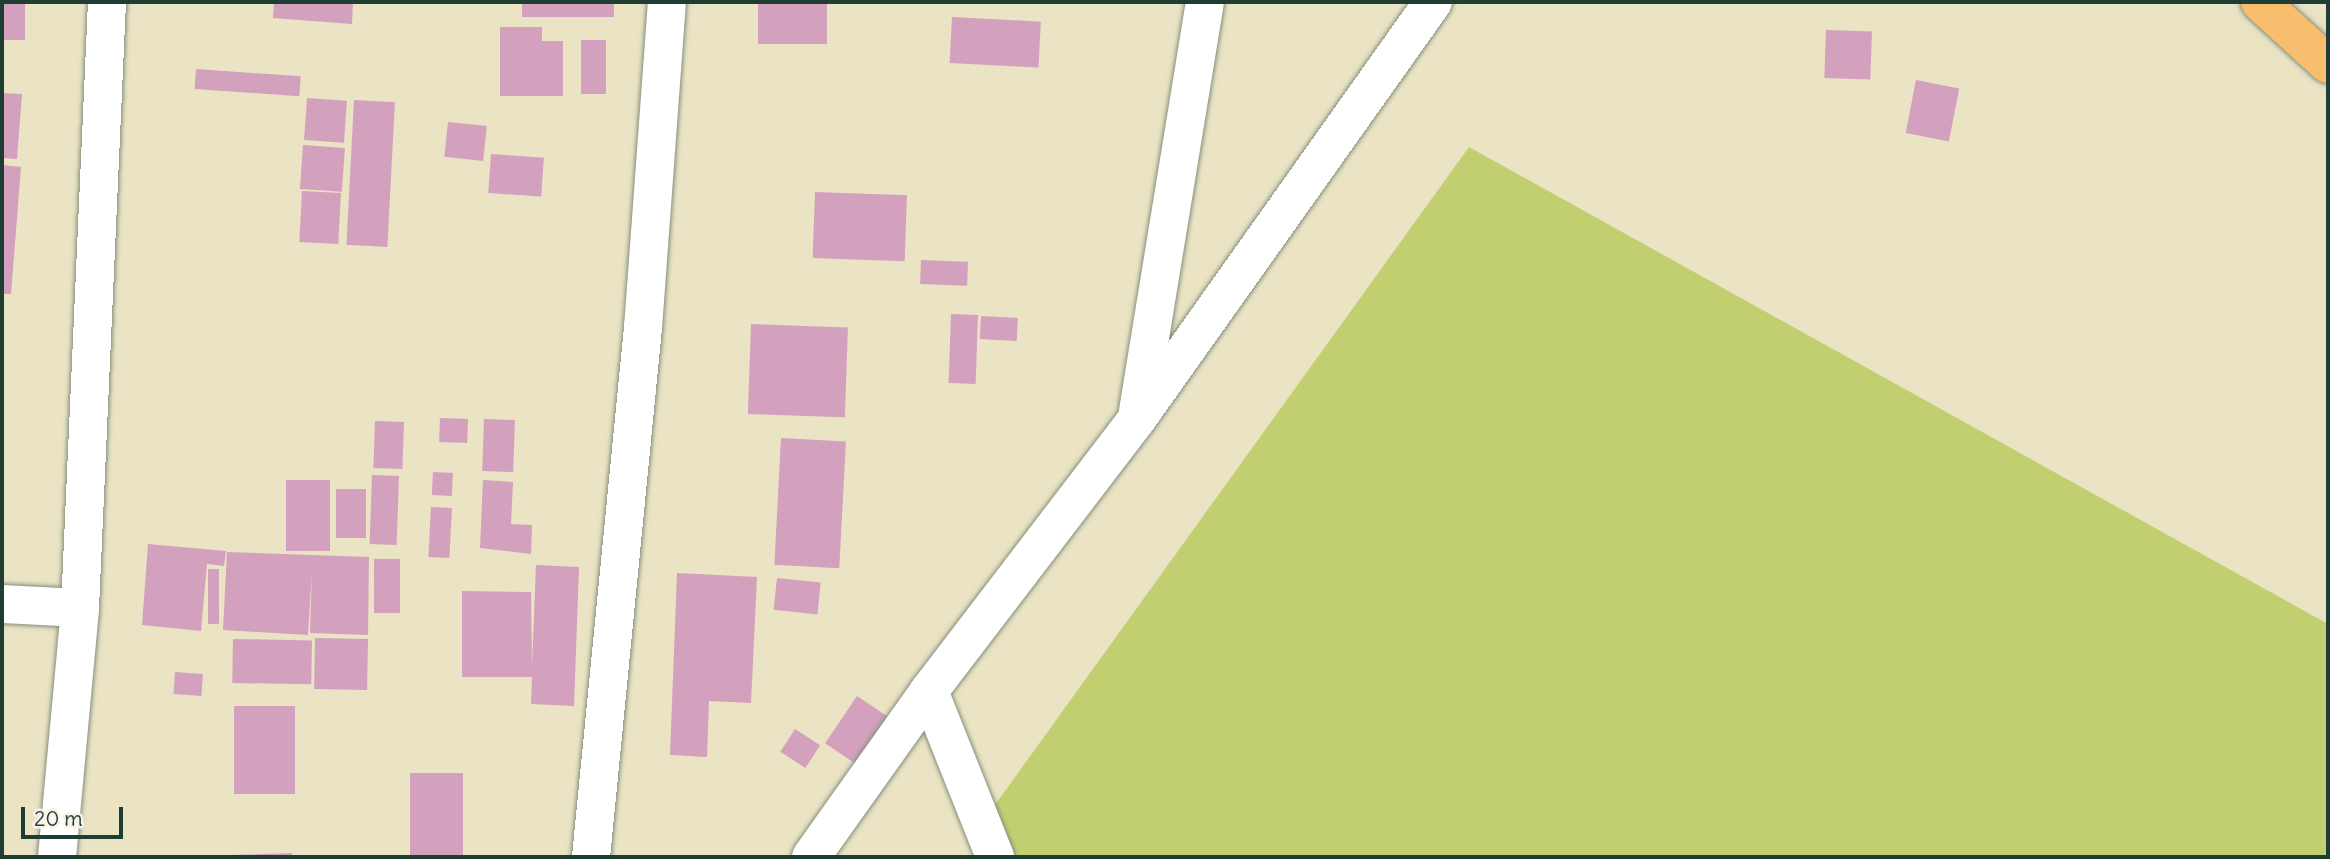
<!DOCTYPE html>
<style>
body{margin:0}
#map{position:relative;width:2330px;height:859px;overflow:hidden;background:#eae3c4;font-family:Delius,sans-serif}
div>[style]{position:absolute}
.green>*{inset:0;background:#c2cf71}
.building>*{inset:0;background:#d3a0be;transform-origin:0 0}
.roads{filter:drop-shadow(0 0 2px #84907c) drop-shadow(0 0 2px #84907c)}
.minor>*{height:38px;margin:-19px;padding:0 19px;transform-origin:19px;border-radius:19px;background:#fff}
.major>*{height:38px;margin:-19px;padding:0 19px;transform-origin:19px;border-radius:19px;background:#f9be6d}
span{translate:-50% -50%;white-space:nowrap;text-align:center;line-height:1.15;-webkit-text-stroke:5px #f7f3e8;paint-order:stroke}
.frame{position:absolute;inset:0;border:4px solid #1f3d34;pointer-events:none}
.scale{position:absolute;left:21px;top:807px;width:102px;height:32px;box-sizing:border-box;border:4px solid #1f3d34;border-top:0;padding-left:9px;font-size:21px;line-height:24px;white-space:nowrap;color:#1f3d34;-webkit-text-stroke:5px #f7f3e8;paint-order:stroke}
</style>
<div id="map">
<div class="green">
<div style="clip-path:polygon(1469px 147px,2328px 624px,2328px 857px,1007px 857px,987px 816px)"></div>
</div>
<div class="building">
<div style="left:2px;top:2px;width:23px;height:38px"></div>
<div style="clip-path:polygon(274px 2px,353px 2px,352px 24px,273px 18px)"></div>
<div style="left:522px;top:2px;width:92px;height:15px"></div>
<div style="left:758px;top:2px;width:69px;height:42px"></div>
<div style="left:952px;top:17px;width:89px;height:46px;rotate:3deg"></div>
<div style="clip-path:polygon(500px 27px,542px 27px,542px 41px,563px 41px,563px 96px,500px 96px)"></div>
<div style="left:1826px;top:30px;width:46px;height:48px;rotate:2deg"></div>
<div style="left:581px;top:40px;width:25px;height:54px"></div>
<div style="left:196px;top:69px;width:105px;height:20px;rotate:4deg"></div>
<div style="left:1916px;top:80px;width:44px;height:54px;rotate:11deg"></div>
<div style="clip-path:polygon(2px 93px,22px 94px,17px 159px,2px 158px)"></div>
<div style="left:307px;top:98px;width:40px;height:42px;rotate:4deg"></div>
<div style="left:354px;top:100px;width:41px;height:145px;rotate:3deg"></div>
<div style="left:448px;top:122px;width:39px;height:35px;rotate:6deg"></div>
<div style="left:303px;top:145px;width:42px;height:44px;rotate:4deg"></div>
<div style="left:491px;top:154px;width:53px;height:39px;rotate:4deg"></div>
<div style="clip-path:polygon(2px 165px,21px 167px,11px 294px,2px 294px)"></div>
<div style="left:302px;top:191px;width:39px;height:51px;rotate:3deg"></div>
<div style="left:815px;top:192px;width:92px;height:66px;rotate:2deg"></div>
<div style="left:921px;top:260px;width:47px;height:24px;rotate:2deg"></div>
<div style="left:951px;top:314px;width:27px;height:69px;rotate:2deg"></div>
<div style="left:981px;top:316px;width:37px;height:23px;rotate:3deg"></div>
<div style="left:751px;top:324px;width:97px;height:90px;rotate:2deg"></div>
<div style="left:440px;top:418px;width:28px;height:24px;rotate:2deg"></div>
<div style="left:484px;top:419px;width:31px;height:52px;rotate:2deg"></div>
<div style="left:375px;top:421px;width:29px;height:47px;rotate:2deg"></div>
<div style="left:781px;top:438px;width:65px;height:127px;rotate:3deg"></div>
<div style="left:433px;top:472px;width:20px;height:23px;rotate:3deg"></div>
<div style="left:372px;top:475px;width:27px;height:69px;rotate:2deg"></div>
<div style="left:286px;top:480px;width:44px;height:71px"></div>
<div style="clip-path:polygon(483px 480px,513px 482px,511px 524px,532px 525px,531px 554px,480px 548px)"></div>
<div style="left:336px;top:489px;width:30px;height:49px"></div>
<div style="left:431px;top:507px;width:21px;height:50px;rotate:3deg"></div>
<div style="clip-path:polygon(148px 544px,226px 551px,224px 566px,207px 564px,201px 631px,142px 625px)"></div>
<div style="clip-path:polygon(227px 552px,369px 557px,368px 635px,310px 633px,312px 572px,308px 635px,223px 630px)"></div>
<div style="left:374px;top:559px;width:26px;height:54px"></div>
<div style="clip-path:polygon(536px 565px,579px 567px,574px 706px,531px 704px,532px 677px,462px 677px,462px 591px,531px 592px,532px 666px)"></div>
<div style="left:208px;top:569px;width:11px;height:55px"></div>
<div style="clip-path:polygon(677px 573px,757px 577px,751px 703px,709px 701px,707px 757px,670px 755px)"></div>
<div style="left:777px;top:578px;width:44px;height:32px;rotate:6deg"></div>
<div style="left:315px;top:638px;width:53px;height:51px;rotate:1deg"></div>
<div style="left:233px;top:639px;width:79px;height:44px;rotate:1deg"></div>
<div style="left:175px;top:672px;width:28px;height:22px;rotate:4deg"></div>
<div style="left:857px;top:696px;width:40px;height:57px;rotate:34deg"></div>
<div style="left:234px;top:706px;width:61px;height:88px"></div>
<div style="left:795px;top:729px;width:30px;height:27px;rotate:33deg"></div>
<div style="left:410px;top:773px;width:53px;height:84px"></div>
<div style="clip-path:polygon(292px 853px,292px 857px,230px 857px,229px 855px)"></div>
</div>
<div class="roads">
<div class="minor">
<div style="left:1138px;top:411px;width:414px;rotate:-80.7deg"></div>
<div style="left:2px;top:604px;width:78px;rotate:2.9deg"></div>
<div style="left:929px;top:691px;width:179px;rotate:68.3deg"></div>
<div style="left:57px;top:857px;width:250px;rotate:-84.7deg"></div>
<div style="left:80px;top:608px;width:607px;rotate:-87.45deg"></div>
<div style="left:591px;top:857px;width:532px;rotate:-84.39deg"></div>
<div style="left:643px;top:328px;width:327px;rotate:-85.8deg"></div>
<div style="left:811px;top:857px;width:204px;rotate:-54.6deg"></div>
<div style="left:929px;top:691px;width:342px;rotate:-52.6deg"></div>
<div style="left:1137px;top:419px;width:511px;rotate:-54.63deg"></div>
</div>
<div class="major">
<div style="left:2260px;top:2px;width:92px;rotate:42.4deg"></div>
</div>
</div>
<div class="frame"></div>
<div class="scale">20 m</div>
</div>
